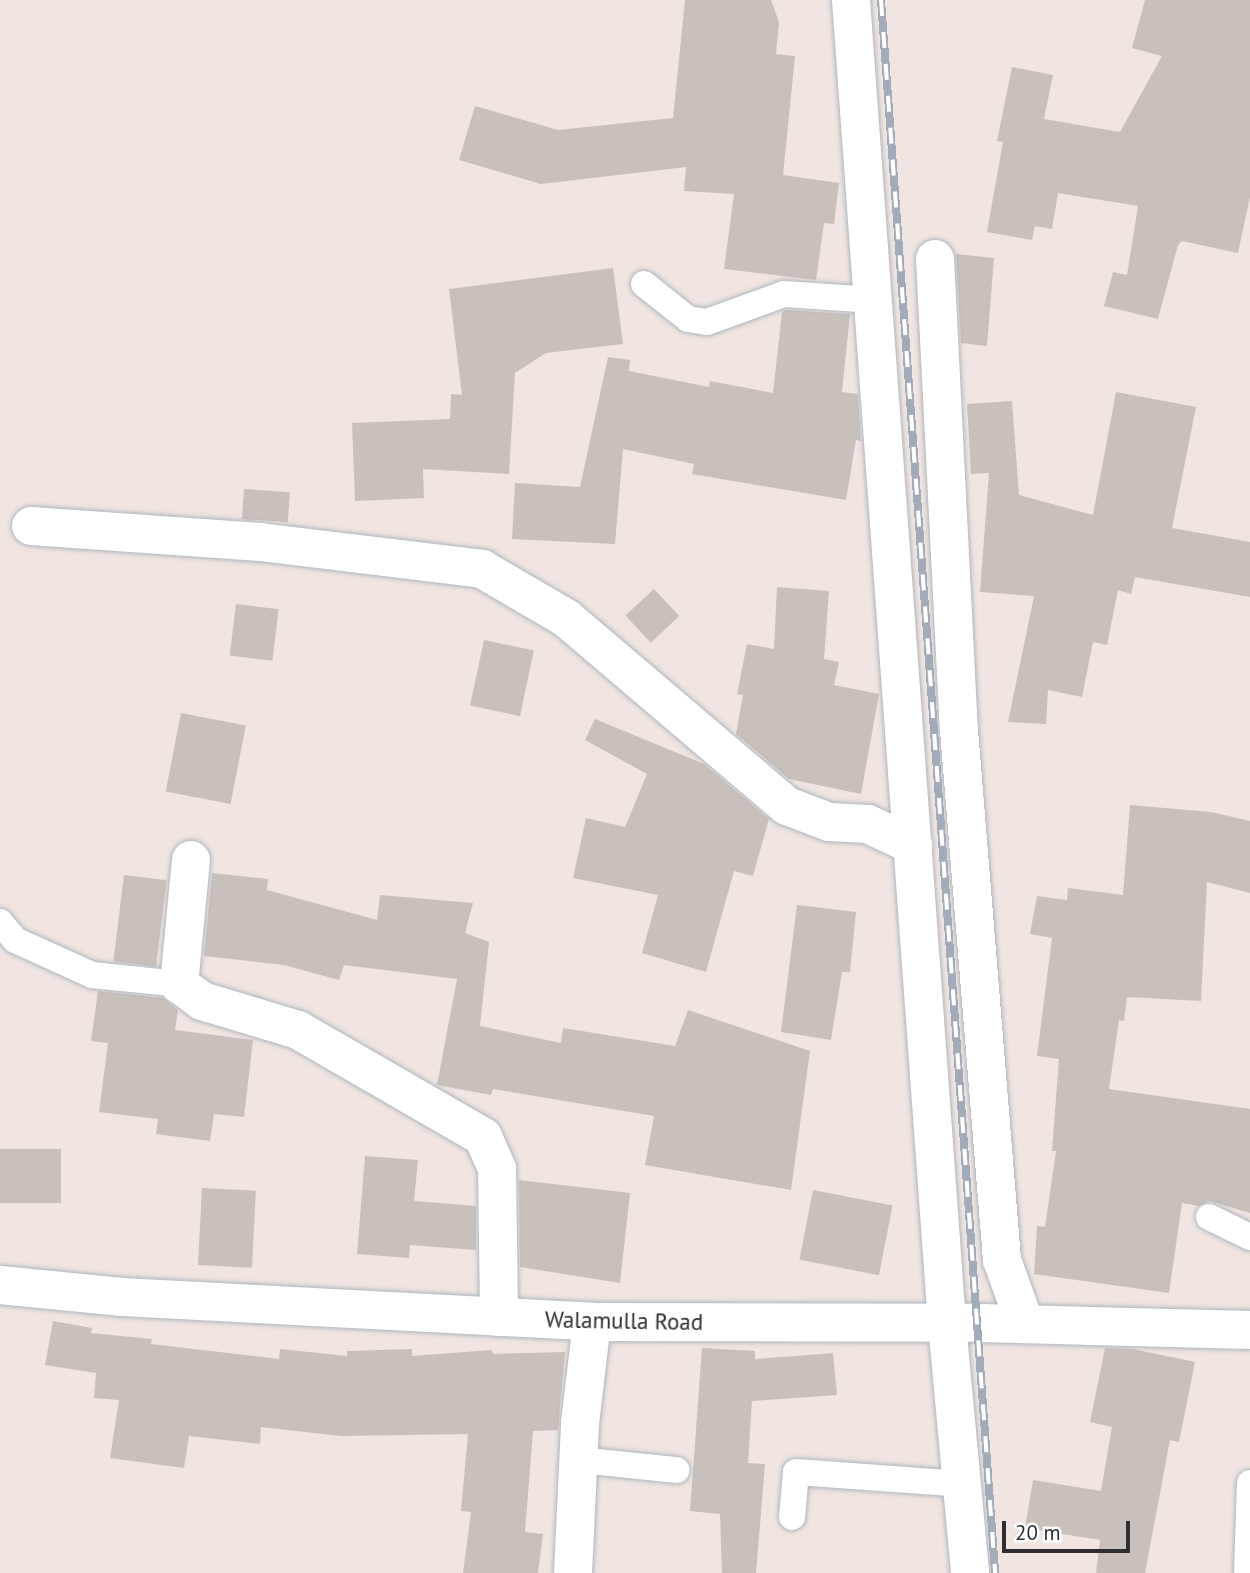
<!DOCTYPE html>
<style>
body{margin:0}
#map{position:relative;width:1250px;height:1573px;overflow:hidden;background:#f0e5e0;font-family:"PT Sans",sans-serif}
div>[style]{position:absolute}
.building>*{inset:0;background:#c8c0bb;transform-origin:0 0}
.roads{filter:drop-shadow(0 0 2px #afb6be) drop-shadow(0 0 2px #afb6be)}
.lane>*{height:26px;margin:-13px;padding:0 13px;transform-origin:13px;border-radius:13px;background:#fff}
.street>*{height:38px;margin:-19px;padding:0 19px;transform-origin:19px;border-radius:19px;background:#fff}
.rail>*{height:8px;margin-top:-4px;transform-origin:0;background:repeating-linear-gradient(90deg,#fff 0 16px,#a1abb9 0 32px);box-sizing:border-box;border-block:2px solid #a1abb9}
span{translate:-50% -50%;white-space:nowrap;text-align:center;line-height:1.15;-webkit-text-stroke:6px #fff;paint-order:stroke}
.street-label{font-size:23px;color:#2e2e2e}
.scale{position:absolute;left:1002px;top:1521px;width:128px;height:32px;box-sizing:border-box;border:4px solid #2e2e2e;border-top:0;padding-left:9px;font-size:21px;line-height:24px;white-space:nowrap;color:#2e2e2e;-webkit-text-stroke:5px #fff;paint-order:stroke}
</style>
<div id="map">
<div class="building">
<div style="clip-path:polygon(685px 0,771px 0,779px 22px,776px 54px,795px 56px,783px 175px,839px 183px,834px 224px,824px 223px,816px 280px,724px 269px,734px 194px,684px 191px,686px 167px,541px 184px,459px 160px,475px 106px,558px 130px,673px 118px)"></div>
<div style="clip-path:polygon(1145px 0,1250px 0,1250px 197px,1238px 253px,1182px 241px,1178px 245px,1158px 319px,1104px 306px,1113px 272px,1127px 275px,1138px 206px,1058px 193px,1052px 229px,1035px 226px,1032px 240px,987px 232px,1003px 142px,997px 141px,1012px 67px,1053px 75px,1044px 119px,1120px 132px,1162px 56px,1132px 48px)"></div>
<div style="clip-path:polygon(956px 254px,994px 258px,987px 346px,961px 343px)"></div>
<div style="clip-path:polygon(613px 268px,623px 344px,546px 353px,515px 373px,509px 474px,423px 469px,424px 498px,355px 501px,352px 423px,450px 419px,451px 394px,462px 395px,449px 289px)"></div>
<div style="clip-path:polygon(786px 310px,850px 314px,842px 392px,858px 394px,861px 441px,856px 440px,846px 500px,692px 474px,694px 464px,623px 449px,615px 544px,512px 539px,515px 483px,580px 487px,608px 357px,630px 360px,629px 371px,709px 387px,710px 381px,773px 393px,782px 312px)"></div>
<div style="clip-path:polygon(1116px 392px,1196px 407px,1172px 528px,1250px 542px,1250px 597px,1135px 577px,1131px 594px,1118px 590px,1107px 645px,1093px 642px,1082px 697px,1048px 690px,1046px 724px,1008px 722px,1034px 596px,980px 592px,989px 473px,971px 474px,967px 404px,1012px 401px,1019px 495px,1093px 515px)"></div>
<div style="left:244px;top:489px;width:46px;height:30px;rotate:4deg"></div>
<div style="clip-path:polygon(777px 587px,829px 591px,824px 659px,839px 662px,834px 685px,879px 694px,861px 794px,789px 779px,736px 734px,743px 695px,737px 694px,747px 644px,774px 649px)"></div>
<div style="left:654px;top:589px;width:37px;height:39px;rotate:47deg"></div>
<div style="left:236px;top:604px;width:43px;height:52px;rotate:7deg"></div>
<div style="left:484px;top:640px;width:51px;height:67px;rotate:12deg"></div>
<div style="left:181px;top:713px;width:66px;height:80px;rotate:11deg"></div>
<div style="clip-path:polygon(595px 719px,704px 764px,769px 819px,753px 876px,734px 871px,706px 972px,642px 953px,658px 895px,573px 878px,586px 818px,625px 827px,647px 774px,585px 740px)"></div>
<div style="clip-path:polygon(1130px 805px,1211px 812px,1250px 821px,1250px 893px,1207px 882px,1201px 1001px,1127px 997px,1124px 1021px,1119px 1020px,1109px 1089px,1250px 1109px,1250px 1213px,1209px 1201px,1199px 1206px,1182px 1203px,1169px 1293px,1034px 1274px,1037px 1226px,1045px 1227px,1056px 1151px,1052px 1151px,1059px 1059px,1037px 1056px,1052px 938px,1030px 934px,1037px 896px,1067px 900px,1068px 888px,1123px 895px)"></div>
<div style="clip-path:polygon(212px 873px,268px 879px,267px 890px,377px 920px,380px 895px,473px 903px,465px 933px,489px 942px,480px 1026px,561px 1043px,563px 1028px,675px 1046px,688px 1010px,810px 1051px,791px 1190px,645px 1165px,654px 1116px,493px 1089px,491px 1095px,437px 1085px,457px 979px,344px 965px,339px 980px,284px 965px,204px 956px)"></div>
<div style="left:124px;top:875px;width:43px;height:87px;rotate:7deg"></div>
<div style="clip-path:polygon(797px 905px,856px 912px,850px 972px,842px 972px,831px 1040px,781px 1032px)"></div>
<div style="clip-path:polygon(98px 991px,163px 998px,178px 1010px,175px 1030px,253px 1040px,244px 1117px,214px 1114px,210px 1141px,156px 1134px,158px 1119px,99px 1112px,108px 1043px,91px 1041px)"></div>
<div style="left:0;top:1149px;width:61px;height:54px"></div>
<div style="clip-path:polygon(365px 1156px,418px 1160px,414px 1201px,476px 1206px,476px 1250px,410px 1245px,409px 1258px,357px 1254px)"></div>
<div style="clip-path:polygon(519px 1180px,630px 1193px,620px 1283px,520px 1267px)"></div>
<div style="left:202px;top:1188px;width:54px;height:77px;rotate:3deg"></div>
<div style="left:813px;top:1190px;width:81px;height:71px;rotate:11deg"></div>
<div style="clip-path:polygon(53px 1321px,92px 1328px,91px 1333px,152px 1339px,151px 1344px,279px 1359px,280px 1349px,347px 1356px,347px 1351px,412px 1349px,412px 1356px,492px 1350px,493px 1354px,565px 1352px,558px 1430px,533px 1431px,525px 1532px,543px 1534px,538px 1573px,463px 1573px,471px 1512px,461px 1511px,468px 1434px,341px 1436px,261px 1427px,260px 1444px,189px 1436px,184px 1468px,110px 1458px,119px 1400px,94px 1398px,96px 1373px,45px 1365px)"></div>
<div style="clip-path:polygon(702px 1348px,755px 1351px,755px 1359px,833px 1353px,837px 1395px,752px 1401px,748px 1463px,765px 1464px,756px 1573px,722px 1573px,720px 1514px,690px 1511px)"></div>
<div style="clip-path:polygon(1105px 1348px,1133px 1349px,1195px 1362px,1179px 1442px,1170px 1440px,1145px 1573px,1096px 1573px,1100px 1540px,1025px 1528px,1033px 1480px,1101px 1491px,1112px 1427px,1090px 1422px)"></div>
</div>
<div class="roads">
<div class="lane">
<div style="left:644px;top:284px;width:56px;rotate:38.5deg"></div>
<div style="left:688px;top:319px;width:19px;rotate:9deg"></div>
<div style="left:707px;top:322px;width:82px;rotate:-20deg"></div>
<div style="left:784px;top:294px;width:90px;rotate:3.8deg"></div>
<div style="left:0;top:922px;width:23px;rotate:50deg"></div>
<div style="left:15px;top:940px;width:85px;rotate:24.4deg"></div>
<div style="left:92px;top:975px;width:87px;rotate:5.9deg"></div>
<div style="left:1209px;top:1217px;width:46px;rotate:26deg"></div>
<div style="left:579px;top:1460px;width:98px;rotate:5.9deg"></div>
<div style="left:792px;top:1517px;width:45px;rotate:-84.9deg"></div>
<div style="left:796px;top:1472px;width:166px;rotate:4.1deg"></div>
<div style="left:1247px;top:1573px;width:90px;rotate:-88.1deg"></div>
</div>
<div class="street">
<div style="left:851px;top:0;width:1327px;rotate:85.85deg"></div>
<div style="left:947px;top:1324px;width:250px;rotate:84.7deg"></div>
<div style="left:935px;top:259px;width:472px;rotate:87.1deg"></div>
<div style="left:959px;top:730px;width:532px;rotate:85.36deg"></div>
<div style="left:1002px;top:1260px;width:68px;rotate:70.2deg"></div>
<div style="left:31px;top:526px;width:230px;rotate:4deg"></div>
<div style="left:260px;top:542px;width:224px;rotate:6.9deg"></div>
<div style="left:482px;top:569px;width:97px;rotate:30.3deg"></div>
<div style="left:566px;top:618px;width:290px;rotate:40.4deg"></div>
<div style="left:787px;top:806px;width:45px;rotate:20.9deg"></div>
<div style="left:829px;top:822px;width:39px;rotate:3deg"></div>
<div style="left:868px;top:824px;width:50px;rotate:25deg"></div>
<div style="left:191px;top:860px;width:125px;rotate:95.5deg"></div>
<div style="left:179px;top:984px;width:29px;rotate:36deg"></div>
<div style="left:202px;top:1001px;width:100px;rotate:16.8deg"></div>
<div style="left:298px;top:1030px;width:214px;rotate:30deg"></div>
<div style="left:483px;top:1137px;width:35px;rotate:66deg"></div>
<div style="left:497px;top:1169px;width:148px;rotate:89.2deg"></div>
<div style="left:0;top:1285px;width:123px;rotate:5.6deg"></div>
<div style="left:122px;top:1297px;width:471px;rotate:3deg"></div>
<div style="left:592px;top:1322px;width:388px;rotate:0.1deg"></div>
<div style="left:980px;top:1323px;width:270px;rotate:1.5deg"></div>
<div style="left:573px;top:1573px;width:150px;rotate:-87.3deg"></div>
<div style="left:580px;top:1423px;width:102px;rotate:-83.2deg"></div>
</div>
</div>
<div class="rail">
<div style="left:881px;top:0;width:1577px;rotate:85.85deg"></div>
</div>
<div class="street-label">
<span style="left:624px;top:1321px;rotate:1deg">Walamulla Road</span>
</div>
<div class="scale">20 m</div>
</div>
